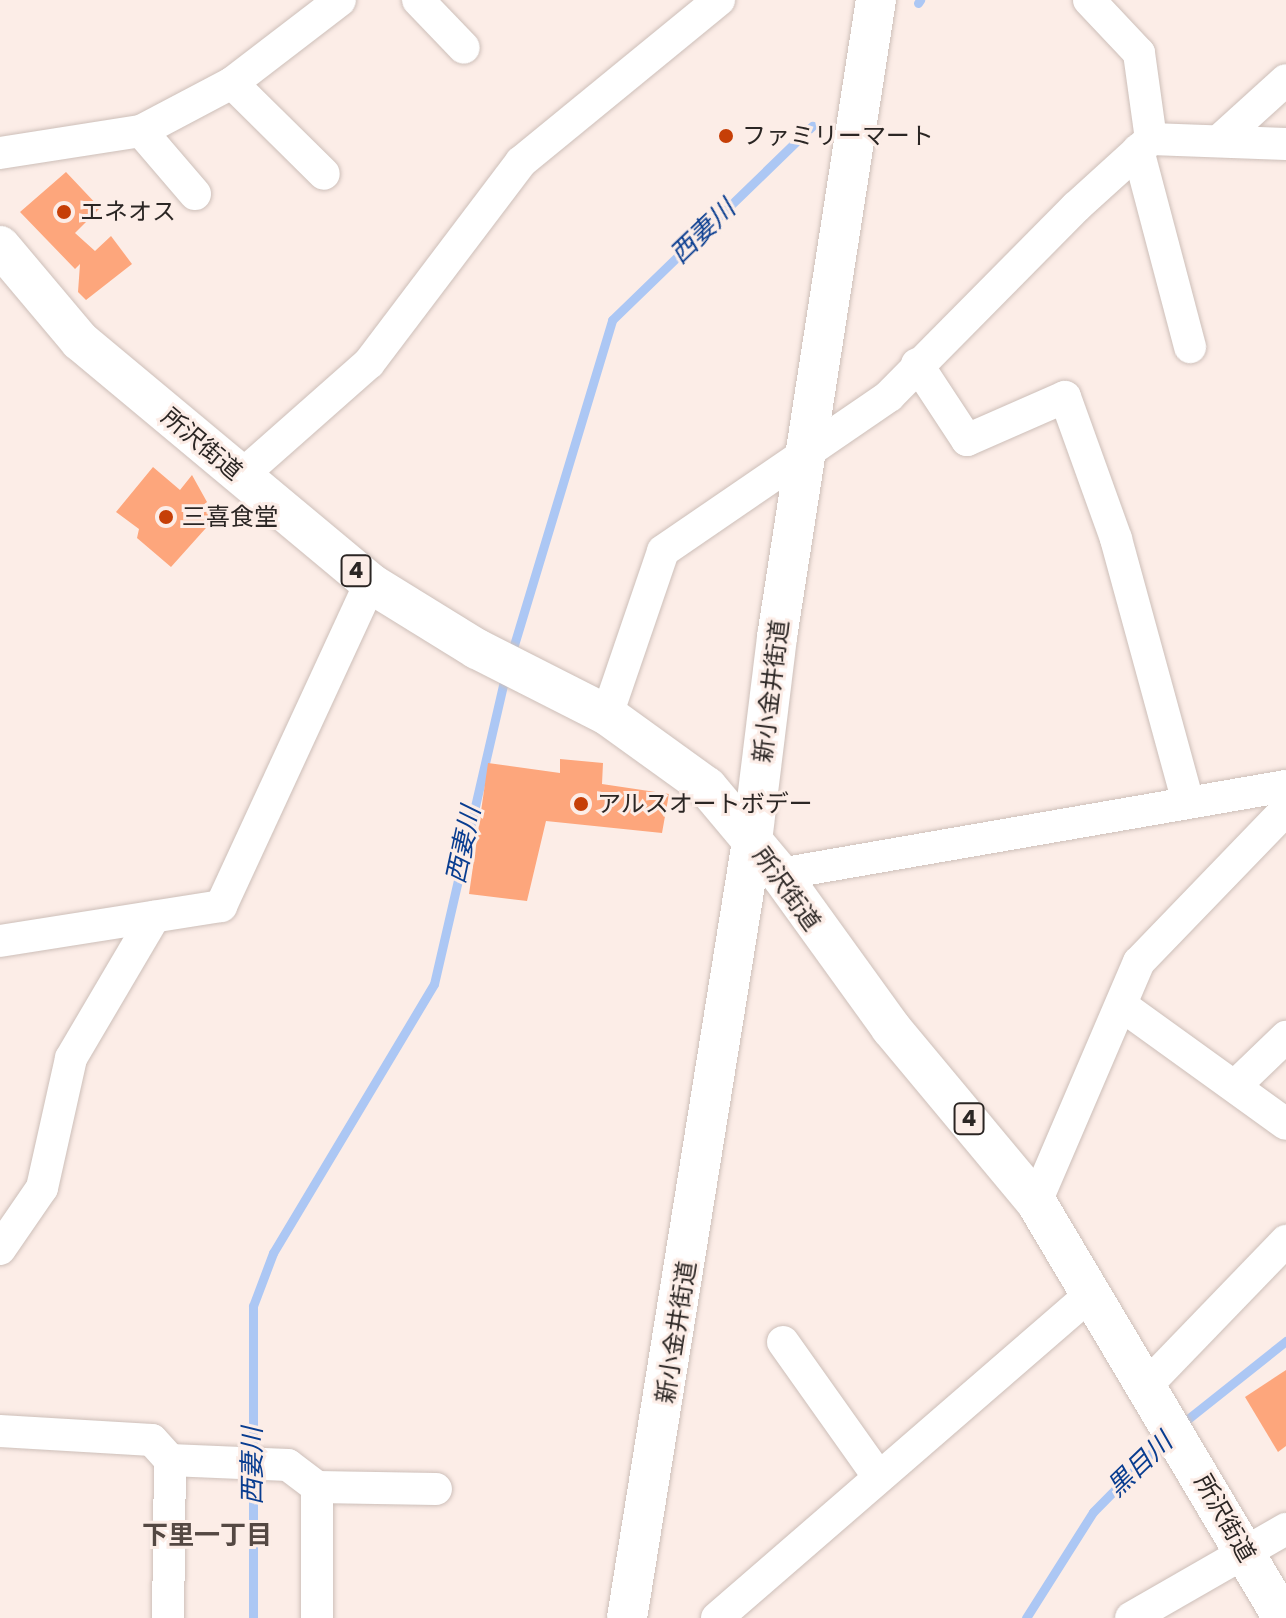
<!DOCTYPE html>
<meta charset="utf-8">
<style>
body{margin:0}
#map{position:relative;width:1286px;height:1618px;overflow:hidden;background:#fcede7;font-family:Poppins,"Noto Sans JP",sans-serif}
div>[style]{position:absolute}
.stream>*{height:9px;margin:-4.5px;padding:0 4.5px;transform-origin:4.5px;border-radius:4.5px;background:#acc7f4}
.building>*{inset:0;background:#fda67c}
.roads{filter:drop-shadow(0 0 2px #cdbfb9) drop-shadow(0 0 2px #cdbfb9)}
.minor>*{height:32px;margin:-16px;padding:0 16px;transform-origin:16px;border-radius:16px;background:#fff}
.major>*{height:40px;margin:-20px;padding:0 20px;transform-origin:20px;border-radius:20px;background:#fff}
.dots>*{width:22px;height:22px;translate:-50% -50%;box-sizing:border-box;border:4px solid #fcede7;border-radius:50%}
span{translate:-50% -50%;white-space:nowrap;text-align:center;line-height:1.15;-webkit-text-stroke:6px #fcede7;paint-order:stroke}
.shield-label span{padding:2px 6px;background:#fcede7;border:2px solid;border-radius:6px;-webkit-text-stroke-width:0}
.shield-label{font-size:22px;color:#2b2624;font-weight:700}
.poi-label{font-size:24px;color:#2b2624}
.left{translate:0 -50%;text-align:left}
.street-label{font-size:24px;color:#2b2624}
.water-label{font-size:26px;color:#093d90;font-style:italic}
.neighbourhood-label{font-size:26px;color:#544843;font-weight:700}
</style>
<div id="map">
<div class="stream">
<div style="left:918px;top:3px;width:4px;rotate:-56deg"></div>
<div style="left:511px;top:655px;width:350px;rotate:-73.2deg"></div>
<div style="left:612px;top:320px;width:279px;rotate:-44.1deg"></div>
<div style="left:1179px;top:1426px;width:137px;rotate:-38.5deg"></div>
<div style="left:253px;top:1618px;width:312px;rotate:-90deg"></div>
<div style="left:253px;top:1306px;width:57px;rotate:-69.3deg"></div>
<div style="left:273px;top:1253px;width:313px;rotate:-59.1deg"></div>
<div style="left:434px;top:984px;width:319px;rotate:-77deg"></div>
<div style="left:1026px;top:1618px;width:125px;rotate:-57.7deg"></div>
<div style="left:1093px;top:1512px;width:103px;rotate:-45.4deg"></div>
</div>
<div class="building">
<div style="clip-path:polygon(66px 172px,100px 208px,75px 233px,95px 251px,111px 236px,132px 264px,86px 300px,78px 292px,80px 264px,75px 269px,20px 212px)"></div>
<div style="clip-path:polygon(153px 467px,180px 490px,192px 475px,207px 502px,201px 507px,214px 519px,171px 567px,137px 538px,139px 529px,116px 512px)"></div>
<div style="clip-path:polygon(560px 759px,603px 763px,602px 784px,669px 794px,662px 833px,546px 821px,527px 901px,469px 894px,488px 763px,560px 773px)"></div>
<div style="clip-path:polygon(1286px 1370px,1286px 1446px,1278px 1452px,1245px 1397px)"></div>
</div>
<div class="roads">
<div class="minor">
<div style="left:418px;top:0;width:66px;rotate:46.2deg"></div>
<div style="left:1089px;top:0;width:73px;rotate:46.7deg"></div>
<div style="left:1139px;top:53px;width:87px;rotate:82.1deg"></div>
<div style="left:232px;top:83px;width:129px;rotate:44.7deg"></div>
<div style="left:141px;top:131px;width:83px;rotate:49.4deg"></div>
<div style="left:1222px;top:138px;width:86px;rotate:-42.2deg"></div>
<div style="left:1138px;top:150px;width:204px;rotate:75.2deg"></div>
<div style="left:0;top:153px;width:143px;rotate:-8.9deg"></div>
<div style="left:141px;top:131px;width:103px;rotate:-27.8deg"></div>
<div style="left:232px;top:83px;width:136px;rotate:-37.5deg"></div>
<div style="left:917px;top:364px;width:91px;rotate:56.7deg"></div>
<div style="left:967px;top:440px;width:107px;rotate:-23.7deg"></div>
<div style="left:1065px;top:397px;width:151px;rotate:70.2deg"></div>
<div style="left:1116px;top:539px;width:273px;rotate:74.7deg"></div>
<div style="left:240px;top:477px;width:172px;rotate:-41.5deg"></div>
<div style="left:369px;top:363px;width:252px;rotate:-52.9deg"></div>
<div style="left:521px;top:162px;width:256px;rotate:-39.3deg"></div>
<div style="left:607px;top:715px;width:173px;rotate:-71.1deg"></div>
<div style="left:663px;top:551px;width:274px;rotate:-34.4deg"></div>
<div style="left:889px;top:396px;width:266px;rotate:-45.3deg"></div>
<div style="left:1076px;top:207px;width:101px;rotate:-42.2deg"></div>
<div style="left:1151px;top:139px;width:135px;rotate:2.1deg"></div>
<div style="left:780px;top:874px;width:514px;rotate:-9.87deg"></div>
<div style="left:0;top:941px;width:224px;rotate:-9deg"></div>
<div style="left:221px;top:906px;width:356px;rotate:-65.2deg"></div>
<div style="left:1121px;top:1005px;width:203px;rotate:35.8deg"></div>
<div style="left:1235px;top:1086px;width:71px;rotate:-43.9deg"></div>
<div style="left:1036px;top:1202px;width:261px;rotate:-66.8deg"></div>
<div style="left:1139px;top:962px;width:211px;rotate:-46deg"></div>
<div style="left:0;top:1249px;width:74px;rotate:-55.5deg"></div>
<div style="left:42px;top:1188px;width:133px;rotate:-77.4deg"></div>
<div style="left:71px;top:1058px;width:164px;rotate:-59.5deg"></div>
<div style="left:783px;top:1342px;width:164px;rotate:54.7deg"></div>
<div style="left:1146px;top:1386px;width:202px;rotate:-46deg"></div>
<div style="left:0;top:1431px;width:152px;rotate:3.4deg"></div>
<div style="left:152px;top:1440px;width:27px;rotate:48deg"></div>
<div style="left:170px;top:1460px;width:158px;rotate:90.7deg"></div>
<div style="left:170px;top:1460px;width:118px;rotate:2.4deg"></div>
<div style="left:288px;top:1465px;width:36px;rotate:37deg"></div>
<div style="left:317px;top:1487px;width:119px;rotate:1deg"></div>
<div style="left:317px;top:1487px;width:131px;rotate:90deg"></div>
<div style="left:717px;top:1618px;width:496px;rotate:-40.9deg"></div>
<div style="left:1131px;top:1618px;width:179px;rotate:-29.9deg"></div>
</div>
<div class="major">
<div style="left:0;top:246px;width:124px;rotate:49.9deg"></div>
<div style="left:80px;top:341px;width:378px;rotate:39.8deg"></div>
<div style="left:370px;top:583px;width:126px;rotate:31.7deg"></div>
<div style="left:477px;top:649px;width:146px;rotate:26.9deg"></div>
<div style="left:607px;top:715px;width:123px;rotate:35.8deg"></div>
<div style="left:707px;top:787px;width:114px;rotate:50deg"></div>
<div style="left:780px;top:874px;width:190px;rotate:54.2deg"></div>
<div style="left:891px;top:1028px;width:226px;rotate:50.2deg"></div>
<div style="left:1036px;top:1202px;width:484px;rotate:59.3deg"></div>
<div style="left:627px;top:1618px;width:787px;rotate:-80.86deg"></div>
<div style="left:752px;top:841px;width:206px;rotate:-83deg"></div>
<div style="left:777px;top:637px;width:645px;rotate:-81.17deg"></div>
</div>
</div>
<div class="dots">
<div style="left:726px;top:136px;background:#c63f07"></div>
<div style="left:64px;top:212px;background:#c63f07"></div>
<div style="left:166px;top:517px;background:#c63f07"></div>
<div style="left:581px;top:804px;background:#c63f07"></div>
</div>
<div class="shield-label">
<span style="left:356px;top:571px">4</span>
<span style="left:969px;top:1119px">4</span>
</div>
<div class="poi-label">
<span class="left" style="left:742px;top:136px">ファミリーマート</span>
<span class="left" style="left:80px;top:212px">エネオス</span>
<span class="left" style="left:182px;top:517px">三喜食堂</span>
<span class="left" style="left:597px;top:804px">アルスオートボデー</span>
</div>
<div class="street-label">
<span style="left:202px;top:444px;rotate:40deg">所沢街道</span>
<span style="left:771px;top:691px;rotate:-83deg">新小金井街道</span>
<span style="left:787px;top:889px;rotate:54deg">所沢街道</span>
<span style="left:676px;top:1332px;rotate:-81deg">新小金井街道</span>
<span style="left:1225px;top:1518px;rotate:60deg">所沢街道</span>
</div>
<div class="water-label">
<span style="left:703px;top:232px;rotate:-44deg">西妻川</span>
<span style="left:464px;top:845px;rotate:-78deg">西妻川</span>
<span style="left:1140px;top:1465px;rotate:-44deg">黒目川</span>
<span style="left:253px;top:1466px;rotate:-90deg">西妻川</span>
</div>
<div class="neighbourhood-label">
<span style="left:207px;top:1536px">下里一丁目</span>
</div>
</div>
